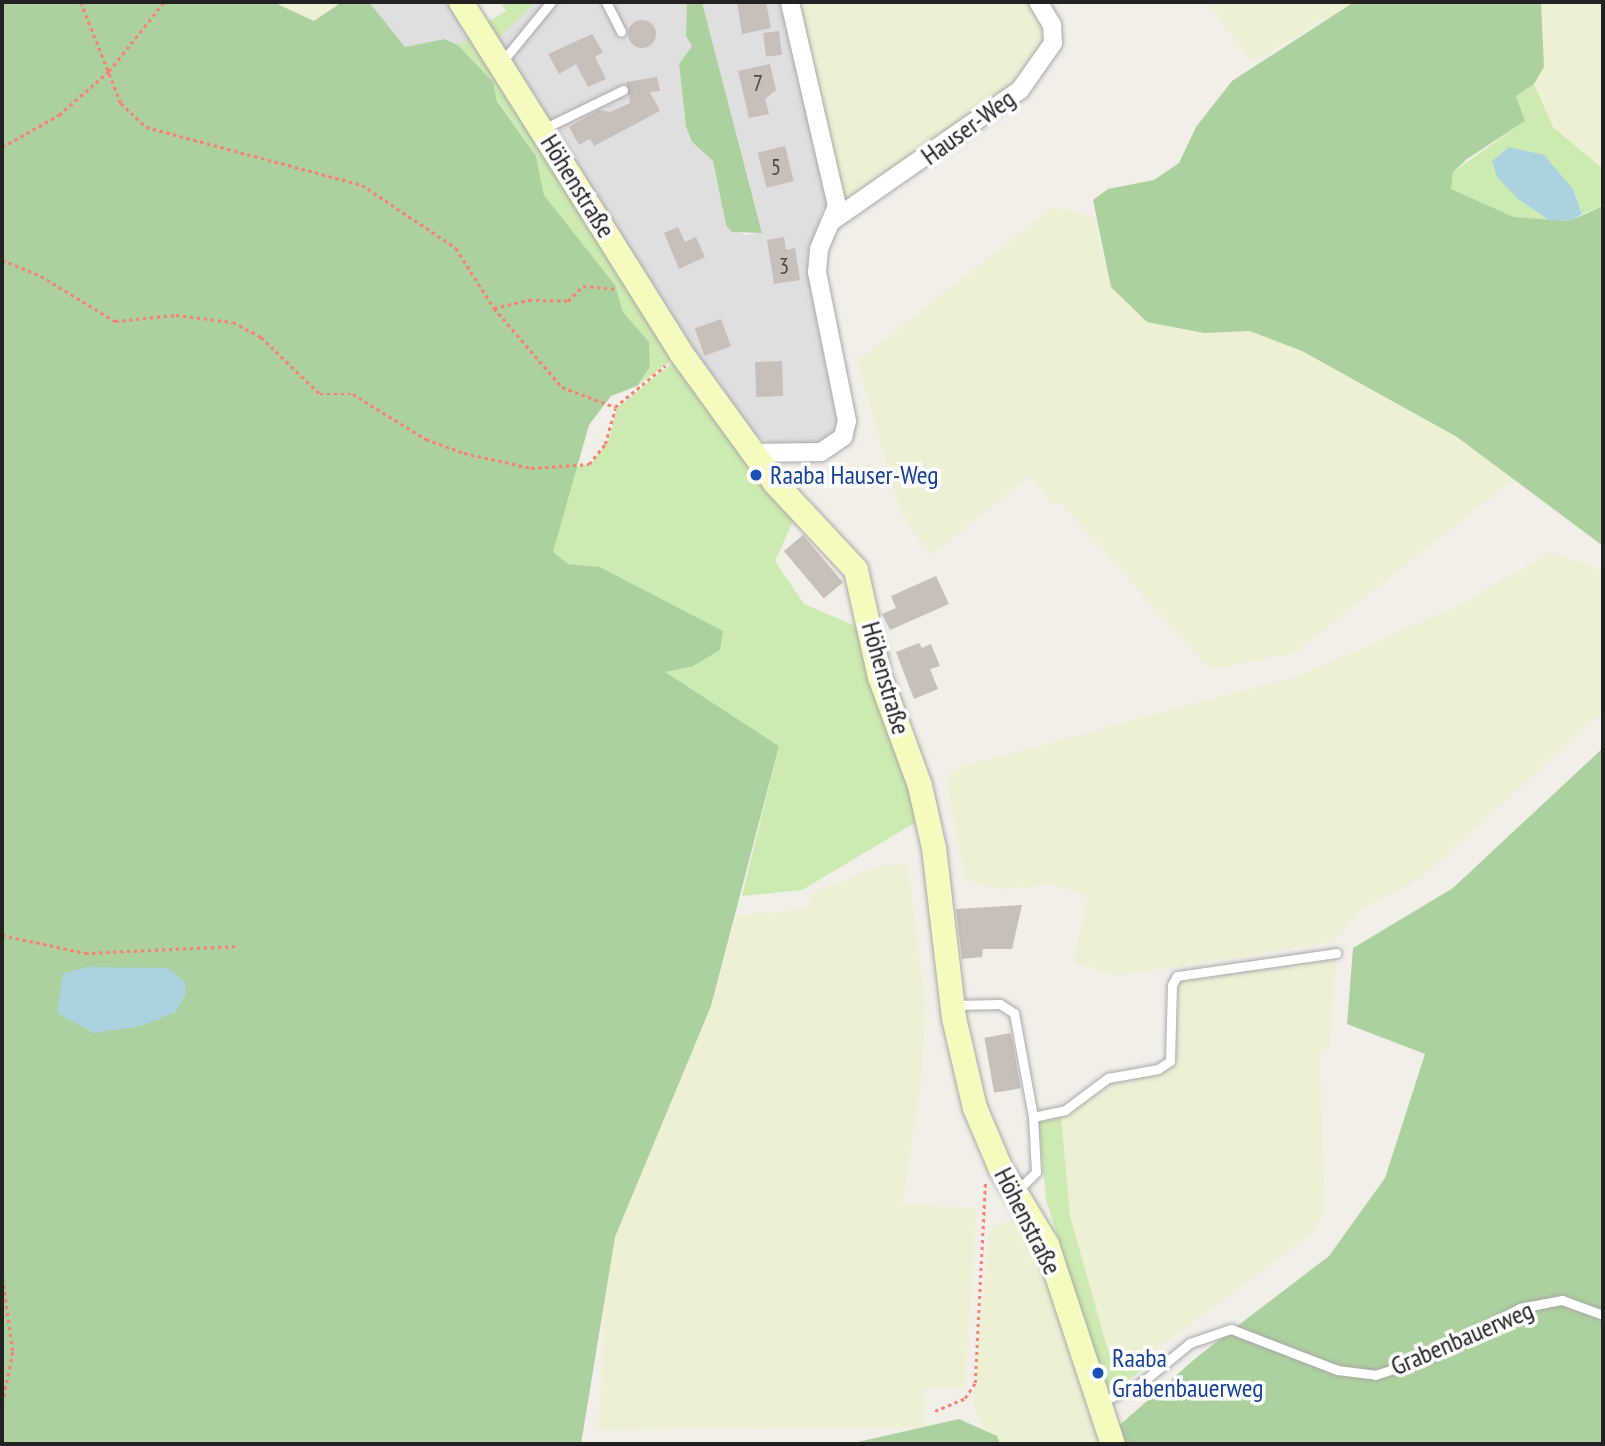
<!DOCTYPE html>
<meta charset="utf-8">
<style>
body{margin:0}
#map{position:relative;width:1605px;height:1446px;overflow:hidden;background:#f2efe9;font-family:"PT Sans Narrow",sans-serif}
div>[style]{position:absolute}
.residential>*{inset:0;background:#e0dfdf}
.farmland>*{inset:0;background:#eef0d5}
.grass>*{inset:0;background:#cdebb0}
.forest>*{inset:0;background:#add19e}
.water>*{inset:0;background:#aad3df}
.building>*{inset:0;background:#c7bfb8;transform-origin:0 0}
.round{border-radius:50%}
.path>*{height:2.5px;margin-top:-1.25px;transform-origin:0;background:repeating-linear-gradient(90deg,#fa8072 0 3.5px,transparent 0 7px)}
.roads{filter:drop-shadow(0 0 2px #a9a9a9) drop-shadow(0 0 2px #a9a9a9)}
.lane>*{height:9px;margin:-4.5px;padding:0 4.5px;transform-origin:4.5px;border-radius:4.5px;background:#fff}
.street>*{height:18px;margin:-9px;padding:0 9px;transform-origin:9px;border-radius:9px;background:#fff}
.secondary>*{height:24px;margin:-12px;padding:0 12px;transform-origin:12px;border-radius:12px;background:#f7fabf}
.dots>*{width:19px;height:19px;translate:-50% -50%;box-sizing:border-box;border:4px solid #fff;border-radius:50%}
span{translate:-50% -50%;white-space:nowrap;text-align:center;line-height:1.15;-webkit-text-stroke:7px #fff;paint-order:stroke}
.number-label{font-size:23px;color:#4b4948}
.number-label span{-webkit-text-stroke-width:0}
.street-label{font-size:26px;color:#222}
.transit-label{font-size:26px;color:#164399}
.left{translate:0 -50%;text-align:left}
.frame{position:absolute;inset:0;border:4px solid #222;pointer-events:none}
</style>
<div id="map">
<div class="residential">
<div style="clip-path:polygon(369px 2px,452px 2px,474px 34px,458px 45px,444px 39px,405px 47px)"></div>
<div style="clip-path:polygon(536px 2px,687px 2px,692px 46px,679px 64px,686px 127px,692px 142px,713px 161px,726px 225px,745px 235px,762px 232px,702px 2px,784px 2px,831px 206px,822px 209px,816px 237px,842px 411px,837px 433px,820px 446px,771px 444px,739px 426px,494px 42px)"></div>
</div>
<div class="farmland">
<div style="clip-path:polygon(273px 2px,342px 2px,314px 21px)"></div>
<div style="clip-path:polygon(808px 2px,1033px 2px,1049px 34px,1016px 85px,846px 199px,797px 9px)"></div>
<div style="clip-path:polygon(1207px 2px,1354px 2px,1252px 63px)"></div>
<div style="clip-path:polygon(1541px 2px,1603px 2px,1603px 169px,1553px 127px,1534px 84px,1544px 67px)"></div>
<div style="clip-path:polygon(1054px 206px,1094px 218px,1104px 259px,1171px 329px,1250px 331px,1302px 351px,1457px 437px,1514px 479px,1295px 653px,1210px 670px,1063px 505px,1051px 502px,1030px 476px,931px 556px,900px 512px,857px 361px)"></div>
<div style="clip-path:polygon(1551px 552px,1603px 570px,1603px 712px,1422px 877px,1361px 910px,1333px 942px,1116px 976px,1073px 962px,1087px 896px,1053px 884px,1001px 890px,965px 880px,946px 781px,953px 769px,1307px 673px,1464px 602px)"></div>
<div style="clip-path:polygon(883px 865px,908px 865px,926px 1004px,921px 1087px,903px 1204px,977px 1208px,965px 1389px,925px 1387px,925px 1427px,598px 1430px,607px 1255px,711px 1006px,737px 916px,809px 908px,811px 893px)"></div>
<div style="clip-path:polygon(1337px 959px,1330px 1049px,1320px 1050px,1325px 1210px,1313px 1233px,1149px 1355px,1111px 1361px,1070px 1216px,1061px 1117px,1111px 1083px,1160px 1075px,1174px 1064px,1180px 981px)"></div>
<div style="clip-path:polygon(1025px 1215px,1090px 1413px,1098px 1444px,1000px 1444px,997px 1436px,983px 1430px,973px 1402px,988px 1235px,995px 1225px)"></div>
</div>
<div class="grass">
<div style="clip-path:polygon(500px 2px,536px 2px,494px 42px,482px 25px,506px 11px)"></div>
<div style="clip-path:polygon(474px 34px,676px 357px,637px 386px,650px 367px,649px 342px,623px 312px,615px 285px,544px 195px,536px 156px,497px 100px,493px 82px,458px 45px)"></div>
<div style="clip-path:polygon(1534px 84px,1553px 127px,1603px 169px,1603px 206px,1582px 214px,1573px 189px,1518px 199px,1549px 220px,1514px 217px,1451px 189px,1453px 172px,1525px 121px,1516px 96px)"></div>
<div style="clip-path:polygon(677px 359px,795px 517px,775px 561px,804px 604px,860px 628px,913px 790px,918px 821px,802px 890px,742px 896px,779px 746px,664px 672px,691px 667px,723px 631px,600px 567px,568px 564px,552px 552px,575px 467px,592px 463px,609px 439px,617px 408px)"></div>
<div style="clip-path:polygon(1061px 1117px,1070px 1216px,1111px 1361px,1149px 1355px,1154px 1362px,1108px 1394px,1046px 1200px,1039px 1122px)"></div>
</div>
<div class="forest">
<div style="clip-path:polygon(2px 2px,273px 2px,314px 21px,342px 2px,369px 2px,405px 47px,444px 39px,458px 45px,493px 82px,497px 101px,536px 156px,544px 195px,615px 285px,623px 312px,649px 342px,650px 367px,637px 386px,611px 396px,589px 425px,553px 552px,568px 564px,600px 567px,723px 631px,720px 650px,691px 667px,665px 672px,779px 746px,711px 1006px,615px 1237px,581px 1444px,2px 1444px)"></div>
<div style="clip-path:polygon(687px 2px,702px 2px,762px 233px,732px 232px,726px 225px,713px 161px,692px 142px,686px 127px,679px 64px,692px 46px,686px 36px)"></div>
<div style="clip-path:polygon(1354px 2px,1541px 2px,1544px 67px,1534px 84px,1516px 96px,1525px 121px,1467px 159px,1453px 172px,1451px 189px,1514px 217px,1569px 221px,1603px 206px,1603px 546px,1457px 437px,1302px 351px,1250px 331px,1204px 333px,1147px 322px,1111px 287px,1093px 200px,1108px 189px,1154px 180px,1179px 163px,1196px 127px,1232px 81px)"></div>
<div style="clip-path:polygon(1603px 748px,1603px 1444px,1098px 1444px,1197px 1357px,1329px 1256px,1385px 1178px,1425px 1054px,1347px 1024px,1353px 948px,1453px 888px)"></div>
<div style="clip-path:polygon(959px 1419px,997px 1436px,1000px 1444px,849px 1444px)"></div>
</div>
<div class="water">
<div style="clip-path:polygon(1509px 147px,1544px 155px,1573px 189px,1582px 214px,1570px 221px,1549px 220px,1518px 199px,1497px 177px,1492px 161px)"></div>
<div style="clip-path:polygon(87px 967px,168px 968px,185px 982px,186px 993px,176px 1012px,141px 1026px,94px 1033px,57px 1013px,63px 974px)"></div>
</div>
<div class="building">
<div style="clip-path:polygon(737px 2px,766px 2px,771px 28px,742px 34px)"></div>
<div class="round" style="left:628px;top:20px;width:28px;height:28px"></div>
<div style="left:779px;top:31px;width:24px;height:16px;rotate:83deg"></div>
<div style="clip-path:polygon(592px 34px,603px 52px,595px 57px,606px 79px,588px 87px,576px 64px,559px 74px,548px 54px)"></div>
<div style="clip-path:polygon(770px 64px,776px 90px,765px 99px,769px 114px,749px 118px,738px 71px)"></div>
<div style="clip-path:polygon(657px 77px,660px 91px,650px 92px,660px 111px,594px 146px,590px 139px,579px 145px,569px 127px,599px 110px,610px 112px,630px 103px,626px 82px)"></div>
<div style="left:785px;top:146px;width:36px;height:28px;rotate:76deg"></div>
<div style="clip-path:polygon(678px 227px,685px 242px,696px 237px,705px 257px,679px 269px,664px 233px)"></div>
<div style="clip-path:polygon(784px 237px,786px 250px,795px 248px,800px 280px,774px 284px,767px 240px)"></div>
<div style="left:721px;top:319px;width:29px;height:28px;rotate:70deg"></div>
<div style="left:782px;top:361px;width:35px;height:27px;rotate:88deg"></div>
<div style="left:803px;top:535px;width:62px;height:25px;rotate:50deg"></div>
<div style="clip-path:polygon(936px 576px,949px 604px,890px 630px,882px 614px,896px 608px,891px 596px)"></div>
<div style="clip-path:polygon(919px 643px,922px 648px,931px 644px,940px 666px,930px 669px,938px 689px,914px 699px,896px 652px)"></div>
<div style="clip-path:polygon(1022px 905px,1012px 949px,983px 949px,982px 957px,962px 959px,956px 909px)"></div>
<div style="left:1011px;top:1033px;width:56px;height:27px;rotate:80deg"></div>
</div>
<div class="path">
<div style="left:81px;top:2px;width:109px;rotate:68.4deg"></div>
<div style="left:121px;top:103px;width:35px;rotate:44deg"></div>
<div style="left:146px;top:127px;width:224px;rotate:15deg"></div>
<div style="left:362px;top:185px;width:113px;rotate:33.8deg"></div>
<div style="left:456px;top:248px;width:71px;rotate:57.7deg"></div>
<div style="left:494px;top:308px;width:104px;rotate:49.3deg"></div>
<div style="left:562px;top:387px;width:57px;rotate:20.7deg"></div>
<div style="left:615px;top:407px;width:65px;rotate:-39.4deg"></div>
<div style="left:2px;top:147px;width:65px;rotate:-29.3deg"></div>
<div style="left:59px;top:115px;width:67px;rotate:-41.3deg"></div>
<div style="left:109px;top:71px;width:88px;rotate:-51.4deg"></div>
<div style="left:2px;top:260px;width:42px;rotate:22.3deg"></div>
<div style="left:41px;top:276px;width:87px;rotate:31.3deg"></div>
<div style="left:115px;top:321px;width:61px;rotate:-5.6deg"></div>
<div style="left:176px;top:315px;width:57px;rotate:7deg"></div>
<div style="left:233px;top:322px;width:32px;rotate:28deg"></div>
<div style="left:261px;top:337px;width:82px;rotate:44deg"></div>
<div style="left:320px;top:394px;width:33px"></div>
<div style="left:353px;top:394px;width:86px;rotate:31.7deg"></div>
<div style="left:426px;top:439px;width:40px;rotate:20.2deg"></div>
<div style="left:464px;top:453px;width:69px;rotate:12.6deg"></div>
<div style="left:531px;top:468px;width:58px;rotate:-3.9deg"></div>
<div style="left:589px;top:464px;width:26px;rotate:-51deg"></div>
<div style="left:605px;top:444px;width:37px;rotate:-74deg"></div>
<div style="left:494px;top:308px;width:36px;rotate:-13deg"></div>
<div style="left:529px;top:300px;width:39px;rotate:1deg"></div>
<div style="left:568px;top:301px;width:21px;rotate:-45deg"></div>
<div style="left:583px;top:286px;width:33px;rotate:5deg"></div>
<div style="left:2px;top:935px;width:85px;rotate:12.2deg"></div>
<div style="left:85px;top:953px;width:154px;rotate:-2.6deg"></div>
<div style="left:2px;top:1271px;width:82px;rotate:82.3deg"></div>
<div style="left:13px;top:1352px;width:57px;rotate:101.1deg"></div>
<div style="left:935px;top:1411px;width:33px;rotate:-23deg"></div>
<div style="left:965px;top:1398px;width:18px;rotate:-56deg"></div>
<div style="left:975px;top:1383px;width:200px;rotate:-87.1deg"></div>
</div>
<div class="roads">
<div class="lane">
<div style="left:606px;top:2px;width:33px;rotate:63deg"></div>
<div style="left:501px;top:63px;width:79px;rotate:-50.7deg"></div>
<div style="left:543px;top:129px;width:89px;rotate:-26deg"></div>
<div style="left:954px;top:1005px;width:46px;rotate:-1.2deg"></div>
<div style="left:1000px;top:1004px;width:17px;rotate:33deg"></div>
<div style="left:1014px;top:1013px;width:106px;rotate:79.6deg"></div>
<div style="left:1017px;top:1191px;width:27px;rotate:-45deg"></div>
<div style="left:1036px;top:1172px;width:55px;rotate:-93.1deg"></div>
<div style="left:1033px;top:1117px;width:33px;rotate:-12deg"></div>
<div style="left:1065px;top:1110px;width:54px;rotate:-36.7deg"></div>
<div style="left:1108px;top:1078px;width:51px;rotate:-10.2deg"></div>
<div style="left:1158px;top:1069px;width:14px;rotate:-34deg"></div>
<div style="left:1170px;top:1061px;width:76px;rotate:-88.5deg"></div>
<div style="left:1172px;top:985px;width:10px;rotate:-61deg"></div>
<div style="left:1177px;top:976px;width:161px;rotate:-8.2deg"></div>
<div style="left:1101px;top:1402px;width:43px;rotate:-24.8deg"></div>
<div style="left:1140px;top:1384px;width:65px;rotate:-39.4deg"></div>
<div style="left:1190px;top:1343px;width:43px;rotate:-18.9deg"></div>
<div style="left:1231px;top:1329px;width:114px;rotate:21.1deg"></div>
<div style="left:1337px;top:1370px;width:38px;rotate:7deg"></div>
<div style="left:1375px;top:1375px;width:55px;rotate:-18.1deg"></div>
<div style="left:1427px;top:1358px;width:106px;rotate:-28.3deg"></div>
<div style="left:1520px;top:1308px;width:43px;rotate:-10.8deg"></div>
<div style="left:1562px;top:1300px;width:44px;rotate:20.1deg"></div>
</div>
<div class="street">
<div style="left:832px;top:221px;width:229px;rotate:-34.9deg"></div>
<div style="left:1020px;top:90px;width:57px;rotate:-54.9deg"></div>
<div style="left:1053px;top:43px;width:18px;rotate:-93deg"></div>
<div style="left:1052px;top:25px;width:27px;rotate:-121deg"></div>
<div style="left:751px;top:453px;width:70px;rotate:-0.8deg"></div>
<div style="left:821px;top:452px;width:27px;rotate:-34deg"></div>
<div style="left:843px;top:437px;width:16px;rotate:-76deg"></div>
<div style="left:847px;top:421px;width:152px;rotate:-101.4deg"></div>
<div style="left:817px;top:272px;width:23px;rotate:-85deg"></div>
<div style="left:819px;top:249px;width:47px;rotate:-67.3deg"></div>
<div style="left:837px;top:206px;width:209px;rotate:-103deg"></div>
</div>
<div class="secondary">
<div style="left:461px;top:2px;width:414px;rotate:57.9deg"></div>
<div style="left:681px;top:353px;width:160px;rotate:54.1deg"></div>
<div style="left:775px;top:483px;width:119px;rotate:47deg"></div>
<div style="left:856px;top:570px;width:110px;rotate:77.4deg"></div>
<div style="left:880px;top:677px;width:116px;rotate:69.8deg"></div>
<div style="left:920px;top:786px;width:64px;rotate:77.3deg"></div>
<div style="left:934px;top:848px;width:171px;rotate:83.3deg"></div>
<div style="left:954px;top:1018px;width:92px;rotate:76.9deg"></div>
<div style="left:975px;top:1108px;width:64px;rotate:67deg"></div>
<div style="left:1000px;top:1167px;width:91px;rotate:58.9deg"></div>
<div style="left:1047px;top:1245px;width:210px;rotate:71.7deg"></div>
</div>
</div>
<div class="dots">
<div style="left:756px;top:475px;background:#1a4fb4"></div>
<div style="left:1098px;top:1373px;background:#1a4fb4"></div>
</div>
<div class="number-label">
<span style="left:758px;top:83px">7</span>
<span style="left:776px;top:167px">5</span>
<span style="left:784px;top:266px">3</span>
</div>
<div class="street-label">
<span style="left:968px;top:127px;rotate:-36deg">Hauser-Weg</span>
<span style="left:578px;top:186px;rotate:58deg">Höhenstraße</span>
<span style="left:886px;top:678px;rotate:74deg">Höhenstraße</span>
<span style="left:1028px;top:1221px;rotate:63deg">Höhenstraße</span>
<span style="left:1462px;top:1338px;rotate:-23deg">Grabenbauerweg</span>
</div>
<div class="transit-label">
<span class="left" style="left:770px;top:475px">Raaba Hauser-Weg</span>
<span class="left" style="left:1112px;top:1373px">Raaba<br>Grabenbauerweg</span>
</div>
<div class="frame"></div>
</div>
